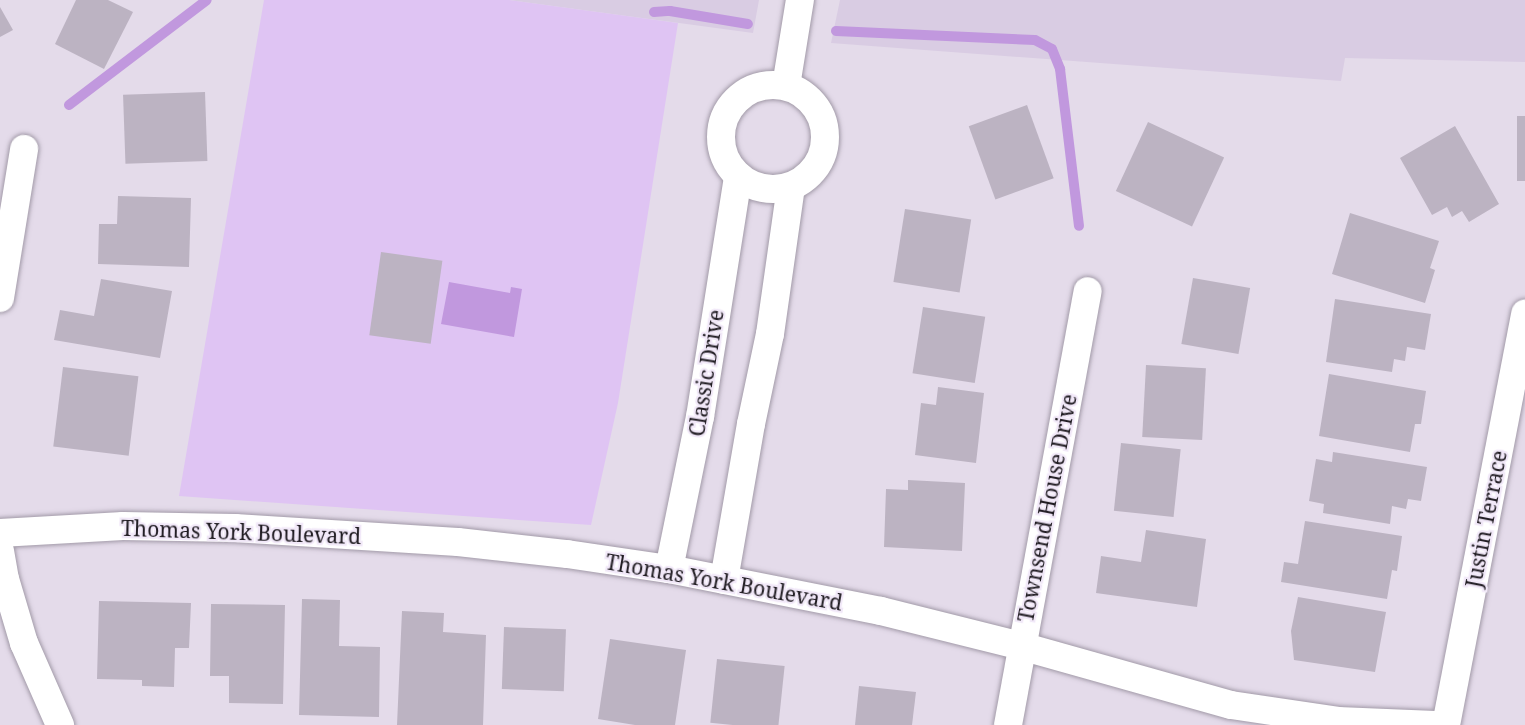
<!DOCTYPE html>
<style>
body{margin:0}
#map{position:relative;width:1525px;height:725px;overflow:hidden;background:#e4dbea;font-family:"Noto Serif",serif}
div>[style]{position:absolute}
.built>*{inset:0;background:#d9cce3}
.green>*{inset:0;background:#dfc4f3}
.water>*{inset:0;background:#c198de}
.stream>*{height:10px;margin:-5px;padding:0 5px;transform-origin:5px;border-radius:5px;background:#c198de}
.building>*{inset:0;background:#bcb3c2;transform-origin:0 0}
.roads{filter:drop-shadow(0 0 2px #a29aa8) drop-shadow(0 0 2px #a29aa8)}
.street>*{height:28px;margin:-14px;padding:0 14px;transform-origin:14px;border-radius:14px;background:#fff}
.street>.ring{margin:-14px;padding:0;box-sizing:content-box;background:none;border:28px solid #fff;border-radius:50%}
span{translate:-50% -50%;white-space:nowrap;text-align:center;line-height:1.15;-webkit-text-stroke:4.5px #f1e8f8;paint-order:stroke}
.street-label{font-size:21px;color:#1f1b21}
</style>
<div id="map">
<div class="built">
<div style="clip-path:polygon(509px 0,759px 0,753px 33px)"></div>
<div style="clip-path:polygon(840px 0,1525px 0,1525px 62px,1345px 58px,1341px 81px,831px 43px)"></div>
</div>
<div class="green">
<div style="clip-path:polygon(264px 0,509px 0,678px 23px,618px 403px,591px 525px,179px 496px)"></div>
</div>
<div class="water">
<div style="clip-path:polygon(449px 282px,510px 293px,511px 287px,522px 289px,514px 337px,441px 324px)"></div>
</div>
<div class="stream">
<div style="left:654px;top:12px;width:16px;rotate:-4deg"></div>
<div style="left:670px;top:11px;width:79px;rotate:9.5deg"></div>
<div style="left:836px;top:31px;width:199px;rotate:2.6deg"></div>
<div style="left:1035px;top:40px;width:19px;rotate:28deg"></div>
<div style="left:1052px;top:49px;width:22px;rotate:68deg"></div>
<div style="left:1060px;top:69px;width:158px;rotate:83.1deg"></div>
<div style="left:69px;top:105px;width:173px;rotate:-37.3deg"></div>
</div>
<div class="building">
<div style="clip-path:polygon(76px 0,108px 0,133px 12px,104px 69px,55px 44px)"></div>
<div style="clip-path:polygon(0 7px,13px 30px,0 37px)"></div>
<div style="left:205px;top:92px;width:69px;height:82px;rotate:88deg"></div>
<div style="left:1027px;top:105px;width:78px;height:62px;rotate:70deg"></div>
<div style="left:1517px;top:116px;width:8px;height:65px"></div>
<div style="left:1148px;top:122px;width:84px;height:76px;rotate:25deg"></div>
<div style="clip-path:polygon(1455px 126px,1499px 204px,1469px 222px,1462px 211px,1452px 217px,1447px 207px,1432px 215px,1400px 158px)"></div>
<div style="clip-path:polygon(118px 196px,191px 198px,189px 267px,98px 264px,99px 224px,117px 224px)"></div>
<div style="left:905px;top:209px;width:67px;height:74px;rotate:9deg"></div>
<div style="clip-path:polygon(1350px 213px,1439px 241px,1430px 268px,1435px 270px,1425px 303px,1332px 274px)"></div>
<div style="left:381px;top:252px;width:62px;height:84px;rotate:8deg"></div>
<div style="left:1193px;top:278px;width:58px;height:67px;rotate:10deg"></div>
<div style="clip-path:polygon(101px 279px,172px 291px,160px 358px,54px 340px,60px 310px,94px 316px)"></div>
<div style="clip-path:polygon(1335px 299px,1431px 314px,1425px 350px,1407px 347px,1405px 361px,1394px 359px,1392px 372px,1326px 362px)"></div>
<div style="left:923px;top:307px;width:63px;height:67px;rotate:9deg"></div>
<div style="left:1146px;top:365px;width:60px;height:72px;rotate:3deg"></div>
<div style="left:63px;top:367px;width:76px;height:80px;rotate:7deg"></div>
<div style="clip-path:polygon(1329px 374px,1426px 391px,1421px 424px,1415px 424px,1410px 452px,1319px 436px)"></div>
<div style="clip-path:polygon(938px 387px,984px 393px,976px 463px,915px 455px,921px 403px,936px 405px)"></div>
<div style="left:1121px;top:443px;width:60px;height:68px;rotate:6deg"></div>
<div style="clip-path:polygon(1333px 452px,1427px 467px,1421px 501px,1408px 499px,1406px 509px,1392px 506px,1390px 524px,1323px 513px,1324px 504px,1309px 501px,1316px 459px,1332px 462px)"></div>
<div style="clip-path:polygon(908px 480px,965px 483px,962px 551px,884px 547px,886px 489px,908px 490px)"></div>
<div style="clip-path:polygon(1305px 521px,1402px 536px,1397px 571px,1392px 570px,1387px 599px,1281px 582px,1284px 562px,1298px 564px)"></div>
<div style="clip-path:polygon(1146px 530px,1206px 539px,1197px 607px,1096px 593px,1101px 556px,1141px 562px)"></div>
<div style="clip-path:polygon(1298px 597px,1386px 612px,1375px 672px,1294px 660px,1291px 631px)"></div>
<div style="clip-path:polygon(302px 599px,340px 600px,339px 646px,380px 647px,379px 717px,299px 715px)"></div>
<div style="clip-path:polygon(99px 601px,191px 603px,189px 648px,175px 648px,174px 687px,142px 686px,142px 680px,97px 679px)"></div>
<div style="clip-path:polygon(211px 604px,285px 605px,283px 704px,229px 703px,229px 676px,210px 676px)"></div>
<div style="clip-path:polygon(402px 611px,444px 613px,443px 632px,486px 635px,483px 725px,397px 725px)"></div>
<div style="left:504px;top:627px;width:62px;height:62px;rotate:2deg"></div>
<div style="clip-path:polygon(610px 639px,686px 650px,675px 725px,635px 725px,598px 719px)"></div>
<div style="left:717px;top:659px;width:68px;height:64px;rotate:6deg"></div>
<div style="clip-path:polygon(859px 686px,916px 692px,912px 725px,855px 725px)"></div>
</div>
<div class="roads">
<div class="street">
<div class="ring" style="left:721px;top:85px;width:76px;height:76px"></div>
<div style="left:786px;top:86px;width:87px;rotate:-80.8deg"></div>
<div style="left:0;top:298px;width:151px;rotate:-80.8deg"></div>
<div style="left:0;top:533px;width:123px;rotate:-3.3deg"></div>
<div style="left:123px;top:526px;width:112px;rotate:1deg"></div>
<div style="left:235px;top:528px;width:223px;rotate:3.6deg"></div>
<div style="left:458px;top:542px;width:110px;rotate:6.3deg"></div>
<div style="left:567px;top:554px;width:103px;rotate:8.4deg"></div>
<div style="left:669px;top:569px;width:216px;rotate:11.2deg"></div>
<div style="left:881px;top:611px;width:144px;rotate:14deg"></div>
<div style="left:1021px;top:646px;width:218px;rotate:15.7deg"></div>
<div style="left:1231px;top:705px;width:108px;rotate:8.5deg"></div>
<div style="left:1338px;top:721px;width:97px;rotate:2.4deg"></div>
<div style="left:0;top:551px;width:28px;rotate:80deg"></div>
<div style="left:5px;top:579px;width:67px;rotate:73.5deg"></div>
<div style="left:24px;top:643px;width:90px;rotate:66.3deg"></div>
<div style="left:669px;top:569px;width:155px;rotate:-78.5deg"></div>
<div style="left:700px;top:417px;width:244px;rotate:-81deg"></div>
<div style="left:724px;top:580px;width:158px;rotate:-80.2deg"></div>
<div style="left:751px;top:424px;width:92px;rotate:-78.1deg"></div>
<div style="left:770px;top:334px;width:148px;rotate:-81.9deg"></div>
<div style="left:1008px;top:725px;width:441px;rotate:-79.6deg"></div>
<div style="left:1446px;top:725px;width:419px;rotate:-79.1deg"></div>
</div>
</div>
<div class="street-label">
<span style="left:706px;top:373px;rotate:-81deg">Classic Drive</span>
<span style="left:1047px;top:508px;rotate:-79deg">Townsend House Drive</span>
<span style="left:1486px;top:519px;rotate:-79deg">Justin Terrace</span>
<span style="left:241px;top:532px;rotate:2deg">Thomas York Boulevard</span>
<span style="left:724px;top:582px;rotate:10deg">Thomas York Boulevard</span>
</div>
</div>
